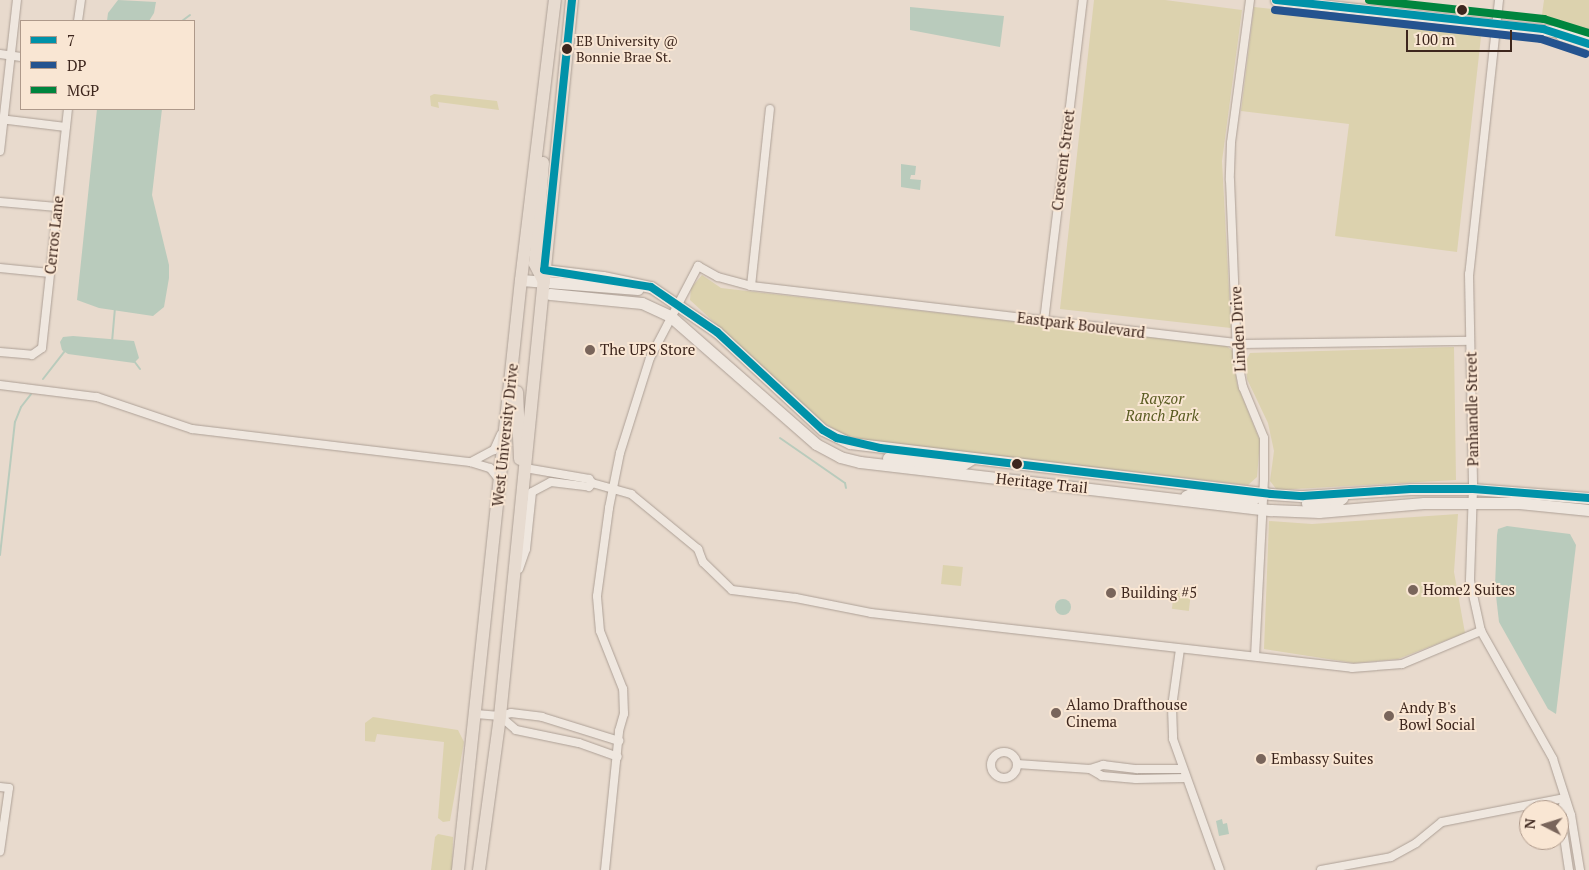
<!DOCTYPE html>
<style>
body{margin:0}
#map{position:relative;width:1589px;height:870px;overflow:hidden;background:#e8dacd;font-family:"PT Serif",serif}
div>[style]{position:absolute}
.green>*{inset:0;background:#dcd2ae;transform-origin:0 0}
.water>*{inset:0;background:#b9cbbc}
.round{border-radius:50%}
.stream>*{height:2px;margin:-1px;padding:0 1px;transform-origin:1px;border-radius:1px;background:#b9cbbc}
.roads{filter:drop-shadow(0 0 1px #ada096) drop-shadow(0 0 1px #ada096)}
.street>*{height:8px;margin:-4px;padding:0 4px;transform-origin:4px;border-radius:4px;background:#efe7df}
.street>.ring{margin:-4px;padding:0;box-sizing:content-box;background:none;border:8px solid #efe7df;border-radius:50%}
.secondary>*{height:11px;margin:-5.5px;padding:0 5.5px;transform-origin:5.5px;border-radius:5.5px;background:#efe7df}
.primary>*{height:12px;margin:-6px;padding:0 6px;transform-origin:6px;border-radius:6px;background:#e7dbd0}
.bus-1>*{height:8px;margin:-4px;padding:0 4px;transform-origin:4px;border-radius:4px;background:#0092a9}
.bus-2>*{height:8px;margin:-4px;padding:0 4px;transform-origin:4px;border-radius:4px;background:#24538f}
.bus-3>*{height:8px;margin:-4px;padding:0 4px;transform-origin:4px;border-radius:4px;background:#00853e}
.dots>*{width:14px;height:14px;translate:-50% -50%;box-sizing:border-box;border:2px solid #f9e6d3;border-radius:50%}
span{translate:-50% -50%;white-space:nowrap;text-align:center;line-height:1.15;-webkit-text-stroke:4px #f9e6d3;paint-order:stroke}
.bus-label{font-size:14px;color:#3d261d}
.left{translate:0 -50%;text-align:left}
.street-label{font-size:15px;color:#3d261d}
.poi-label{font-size:15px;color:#3d261d}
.park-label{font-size:15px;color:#595b21;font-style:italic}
.legend{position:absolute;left:20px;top:20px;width:175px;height:90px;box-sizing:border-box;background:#f9e6d3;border:1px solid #ae998a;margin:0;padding:6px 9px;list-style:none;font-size:15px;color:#3d261d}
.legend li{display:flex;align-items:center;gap:10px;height:25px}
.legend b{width:25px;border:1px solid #ae998a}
.north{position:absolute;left:1519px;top:800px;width:50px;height:50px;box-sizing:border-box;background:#f9e6d3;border:1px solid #ae998a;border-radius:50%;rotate:275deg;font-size:14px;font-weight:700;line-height:20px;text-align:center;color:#3d261d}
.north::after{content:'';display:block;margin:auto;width:18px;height:22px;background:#79655b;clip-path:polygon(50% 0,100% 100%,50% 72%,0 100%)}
.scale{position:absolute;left:1406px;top:30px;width:106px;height:22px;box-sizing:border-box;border:2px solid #3d261d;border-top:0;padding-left:6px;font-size:15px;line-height:18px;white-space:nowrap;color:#3d261d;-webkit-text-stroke:4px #f9e6d3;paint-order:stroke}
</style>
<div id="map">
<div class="green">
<div style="clip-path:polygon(1094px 0,1165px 0,1242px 10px,1222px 161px,1231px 328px,1060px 309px)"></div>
<div style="clip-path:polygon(1544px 0,1589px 0,1589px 29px,1541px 22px)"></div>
<div style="clip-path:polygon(1254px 7px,1477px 33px,1481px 37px,1457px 252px,1335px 236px,1349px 124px,1241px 111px)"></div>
<div style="clip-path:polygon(434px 94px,497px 101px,499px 110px,438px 102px,439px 108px,431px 106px,430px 96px)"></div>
<div style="clip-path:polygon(702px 275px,721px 288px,1226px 346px,1233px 351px,1237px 384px,1260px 441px,1257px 477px,1248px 485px,868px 441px,842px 434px,823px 422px,690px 300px,691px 288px)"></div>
<div style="clip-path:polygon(1454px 347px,1456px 480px,1277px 490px,1270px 481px,1274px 451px,1268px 423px,1247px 379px,1246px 361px,1250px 353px)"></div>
<div style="clip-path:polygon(1458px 514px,1454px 572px,1465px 633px,1398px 659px,1354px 663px,1264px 649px,1269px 521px,1312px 524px)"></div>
<div style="left:943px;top:565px;width:20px;height:19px;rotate:6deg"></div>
<div style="left:1174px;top:592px;width:17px;height:17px;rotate:7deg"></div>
<div style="clip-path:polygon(373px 717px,458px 730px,464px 742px,450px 821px,443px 822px,438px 818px,444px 742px,377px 734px,375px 742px,365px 741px,365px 723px)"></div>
<div style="clip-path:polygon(438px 834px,453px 837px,452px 870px,431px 870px,435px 837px)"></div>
</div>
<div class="water">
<div style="clip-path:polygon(118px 0,156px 2px,154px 13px,149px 21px,107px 21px,108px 13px)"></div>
<div style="clip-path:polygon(910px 7px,1004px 16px,1000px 47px,910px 30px)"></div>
<div style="clip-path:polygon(97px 109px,162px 109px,152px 195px,169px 265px,169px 278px,164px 307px,153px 316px,99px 308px,77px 300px)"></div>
<div style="clip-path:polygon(901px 164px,916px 166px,915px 175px,911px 175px,910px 179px,921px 180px,920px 190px,901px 187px)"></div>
<div style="clip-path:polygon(73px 336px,134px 341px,139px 358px,134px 363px,68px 354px,62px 350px,60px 342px,63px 337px)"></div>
<div style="clip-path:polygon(1507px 526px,1570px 534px,1576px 545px,1556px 714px,1548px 709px,1499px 622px,1495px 587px,1497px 535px,1498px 529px)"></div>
<div class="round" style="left:1055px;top:599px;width:16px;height:16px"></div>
<div style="clip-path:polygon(1222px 819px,1223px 824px,1227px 823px,1229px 834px,1219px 836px,1216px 821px)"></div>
</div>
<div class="stream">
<div style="left:182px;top:21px;width:10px;rotate:-37deg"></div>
<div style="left:112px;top:342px;width:33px;rotate:-85deg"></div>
<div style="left:134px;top:361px;width:10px;rotate:53deg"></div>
<div style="left:43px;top:379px;width:36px;rotate:-52deg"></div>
<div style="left:780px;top:438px;width:79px;rotate:34.7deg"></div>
<div style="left:845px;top:483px;width:5px;rotate:79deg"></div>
<div style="left:0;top:555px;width:134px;rotate:-83.6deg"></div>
<div style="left:15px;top:422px;width:16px;rotate:-68deg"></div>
<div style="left:21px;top:407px;width:16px;rotate:-52deg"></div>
</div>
<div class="roads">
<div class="street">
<div style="left:1250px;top:0;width:144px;rotate:97.6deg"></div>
<div style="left:1231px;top:143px;width:37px;rotate:92deg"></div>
<div style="left:1230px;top:180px;width:177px;rotate:87.7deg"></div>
<div style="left:1237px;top:357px;width:31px;rotate:79deg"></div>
<div style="left:1243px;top:387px;width:55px;rotate:67.6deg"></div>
<div style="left:1264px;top:438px;width:41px;rotate:90deg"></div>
<div style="left:1264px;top:479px;width:175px;rotate:92.9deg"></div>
<div style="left:1499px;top:0;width:276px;rotate:96.2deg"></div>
<div style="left:1469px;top:274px;width:215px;rotate:88.9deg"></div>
<div style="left:1473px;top:489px;width:92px;rotate:91.9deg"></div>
<div style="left:1470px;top:581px;width:51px;rotate:77.6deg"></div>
<div style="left:1481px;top:631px;width:147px;rotate:60.6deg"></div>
<div style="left:1553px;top:759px;width:59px;rotate:72.2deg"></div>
<div style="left:1571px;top:815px;width:56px;rotate:80.7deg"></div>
<div style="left:78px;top:21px;width:21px;rotate:-82deg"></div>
<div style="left:0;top:54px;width:21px;rotate:8deg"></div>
<div style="left:0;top:119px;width:66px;rotate:6.9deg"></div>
<div style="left:0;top:151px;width:152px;rotate:-83.6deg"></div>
<div style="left:0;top:202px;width:57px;rotate:5deg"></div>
<div style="left:0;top:268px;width:50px;rotate:5.7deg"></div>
<div style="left:751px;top:286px;width:178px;rotate:-83.9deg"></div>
<div style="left:1044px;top:321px;width:323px;rotate:-83.1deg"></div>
<div style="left:0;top:352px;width:32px;rotate:5deg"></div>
<div style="left:32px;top:355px;width:12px;rotate:-35deg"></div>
<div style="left:42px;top:348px;width:240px;rotate:-83.8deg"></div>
<div style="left:0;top:385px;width:98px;rotate:7.1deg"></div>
<div style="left:97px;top:397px;width:100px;rotate:18.6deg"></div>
<div style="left:192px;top:429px;width:280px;rotate:6.8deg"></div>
<div style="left:470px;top:462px;width:21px;rotate:17deg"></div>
<div style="left:490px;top:468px;width:14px;rotate:51deg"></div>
<div style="left:471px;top:462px;width:26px;rotate:-28deg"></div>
<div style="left:494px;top:450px;width:17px;rotate:-66deg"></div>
<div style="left:525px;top:468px;width:65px;rotate:9.8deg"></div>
<div style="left:589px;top:479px;width:5px;rotate:53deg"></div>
<div style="left:592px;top:483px;width:41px;rotate:15.8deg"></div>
<div style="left:631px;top:494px;width:87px;rotate:39.4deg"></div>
<div style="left:698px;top:549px;width:14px;rotate:69deg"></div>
<div style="left:703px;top:562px;width:40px;rotate:44deg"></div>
<div style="left:732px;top:590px;width:64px;rotate:7.1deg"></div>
<div style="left:796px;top:598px;width:76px;rotate:11.3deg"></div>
<div style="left:871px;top:613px;width:484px;rotate:6.5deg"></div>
<div style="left:1352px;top:668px;width:50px;rotate:-4.6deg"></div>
<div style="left:1402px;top:664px;width:86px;rotate:-22.7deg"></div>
<div style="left:519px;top:569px;width:21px;rotate:-71deg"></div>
<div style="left:526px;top:549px;width:57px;rotate:-84deg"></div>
<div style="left:532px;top:492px;width:21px;rotate:-28deg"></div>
<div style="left:551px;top:482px;width:38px;rotate:7deg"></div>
<div style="left:589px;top:487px;width:5px;rotate:-53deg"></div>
<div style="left:1180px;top:649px;width:59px;rotate:97.9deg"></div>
<div style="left:1172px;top:707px;width:32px;rotate:88deg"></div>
<div style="left:1173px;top:739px;width:139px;rotate:70.3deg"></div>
<div style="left:476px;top:714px;width:24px;rotate:5deg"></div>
<div style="left:500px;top:716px;width:11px;rotate:-15deg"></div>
<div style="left:511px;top:713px;width:31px;rotate:7deg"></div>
<div style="left:542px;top:717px;width:81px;rotate:17.3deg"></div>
<div style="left:500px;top:716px;width:21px;rotate:41deg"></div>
<div style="left:516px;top:730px;width:64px;rotate:11.7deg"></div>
<div style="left:579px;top:743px;width:41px;rotate:19.7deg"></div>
<div class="ring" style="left:991px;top:752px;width:18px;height:18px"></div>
<div style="left:1017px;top:764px;width:73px;rotate:3.9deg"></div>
<div style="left:1090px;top:769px;width:14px;rotate:-17deg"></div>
<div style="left:1103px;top:765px;width:34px;rotate:7deg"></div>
<div style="left:1137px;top:769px;width:46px"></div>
<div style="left:1090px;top:769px;width:14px;rotate:30deg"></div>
<div style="left:1102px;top:776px;width:34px;rotate:5deg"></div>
<div style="left:1136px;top:779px;width:50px;rotate:-1.1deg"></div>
<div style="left:0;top:787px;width:9px;rotate:6deg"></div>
<div style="left:9px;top:788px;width:64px;rotate:98.1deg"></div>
<div style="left:1564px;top:800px;width:17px;rotate:100deg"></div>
<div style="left:1561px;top:817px;width:54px;rotate:81.4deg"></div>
<div style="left:605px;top:870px;width:140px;rotate:-84.2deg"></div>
<div style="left:619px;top:731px;width:18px;rotate:-74deg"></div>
<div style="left:624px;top:714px;width:25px;rotate:-92deg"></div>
<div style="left:623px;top:689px;width:62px;rotate:-111.6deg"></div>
<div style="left:600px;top:631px;width:35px;rotate:-95deg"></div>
<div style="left:597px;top:596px;width:89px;rotate:-82.2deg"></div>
<div style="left:609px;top:508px;width:56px;rotate:-78.7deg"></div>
<div style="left:620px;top:453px;width:100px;rotate:-72.5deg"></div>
<div style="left:650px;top:358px;width:104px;rotate:-62.4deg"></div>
<div style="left:698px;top:266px;width:23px;rotate:29deg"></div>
<div style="left:718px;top:277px;width:34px;rotate:15deg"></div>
<div style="left:751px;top:286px;width:497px;rotate:6.7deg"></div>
<div style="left:1245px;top:344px;width:225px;rotate:-0.8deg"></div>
<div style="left:1321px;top:870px;width:71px;rotate:-10.5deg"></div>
<div style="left:1391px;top:857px;width:29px;rotate:-29deg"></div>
<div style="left:1416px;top:843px;width:33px;rotate:-39deg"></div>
<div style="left:1442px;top:822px;width:124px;rotate:-11.1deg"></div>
</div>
<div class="secondary">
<div style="left:1276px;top:0;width:315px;rotate:6.4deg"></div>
<div style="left:1561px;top:35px;width:29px;rotate:18deg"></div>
<div style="left:544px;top:270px;width:59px;rotate:6.8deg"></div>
<div style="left:603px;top:277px;width:49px;rotate:11.8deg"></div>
<div style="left:651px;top:287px;width:80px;rotate:34.3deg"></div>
<div style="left:717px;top:332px;width:144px;rotate:42.8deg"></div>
<div style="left:823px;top:430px;width:30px;rotate:26deg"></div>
<div style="left:850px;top:443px;width:424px;rotate:6.9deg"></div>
<div style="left:1271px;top:494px;width:32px;rotate:4deg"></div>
<div style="left:1303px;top:496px;width:108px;rotate:-3.7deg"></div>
<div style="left:1411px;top:489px;width:62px"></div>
<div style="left:1473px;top:489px;width:116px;rotate:4.4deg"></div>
<div style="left:521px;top:280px;width:117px;rotate:4.4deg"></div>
<div style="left:550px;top:294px;width:92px;rotate:5.6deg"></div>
<div style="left:642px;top:303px;width:31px;rotate:25deg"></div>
<div style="left:670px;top:316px;width:194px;rotate:41.2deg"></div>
<div style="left:816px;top:444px;width:27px;rotate:28deg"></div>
<div style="left:840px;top:457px;width:21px;rotate:14deg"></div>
<div style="left:860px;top:462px;width:414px;rotate:6.7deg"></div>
<div style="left:1271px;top:510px;width:48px;rotate:2.4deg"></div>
<div style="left:1319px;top:512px;width:105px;rotate:-4.9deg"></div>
<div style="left:1424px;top:503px;width:95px"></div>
<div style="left:1519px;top:503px;width:70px;rotate:5.7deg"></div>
<div style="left:888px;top:458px;width:72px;rotate:6.3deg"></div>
<div style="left:960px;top:466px;width:15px;rotate:-32deg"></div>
<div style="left:1186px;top:496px;width:10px;rotate:-24deg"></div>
<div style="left:1195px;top:492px;width:58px;rotate:6.9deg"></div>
<div style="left:1253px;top:499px;width:13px;rotate:-32deg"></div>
<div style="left:1307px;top:503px;width:28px"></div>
<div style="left:1335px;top:503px;width:9px;rotate:-36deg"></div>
</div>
<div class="primary">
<div style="left:543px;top:163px;width:101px;rotate:94.5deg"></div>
<div style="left:535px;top:264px;width:20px;rotate:63deg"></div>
<div style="left:517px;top:392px;width:67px;rotate:87.4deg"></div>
<div style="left:458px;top:870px;width:593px;rotate:-83.91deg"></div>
<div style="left:521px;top:280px;width:282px;rotate:-83.1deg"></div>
<div style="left:479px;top:870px;width:155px;rotate:-82.2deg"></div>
<div style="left:500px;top:716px;width:720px;rotate:-84.26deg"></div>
</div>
</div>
<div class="bus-1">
<div style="left:572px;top:0;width:271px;rotate:95.9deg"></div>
<div style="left:544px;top:270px;width:108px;rotate:9deg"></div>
<div style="left:651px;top:287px;width:80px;rotate:34.3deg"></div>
<div style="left:717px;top:332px;width:144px;rotate:42.8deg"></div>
<div style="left:823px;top:430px;width:16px;rotate:30deg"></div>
<div style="left:837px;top:438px;width:44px;rotate:13.1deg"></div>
<div style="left:880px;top:448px;width:394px;rotate:6.7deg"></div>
<div style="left:1271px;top:494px;width:32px;rotate:4deg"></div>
<div style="left:1303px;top:496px;width:108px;rotate:-3.7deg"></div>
<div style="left:1411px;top:489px;width:62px"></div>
<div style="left:1473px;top:489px;width:116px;rotate:4.4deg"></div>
<div style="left:1276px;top:0;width:269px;rotate:6.2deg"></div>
<div style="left:1543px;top:29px;width:48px;rotate:18.1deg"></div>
</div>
<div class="bus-2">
<div style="left:1275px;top:10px;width:268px;rotate:6.2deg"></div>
<div style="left:1541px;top:39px;width:47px;rotate:18.4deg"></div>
</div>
<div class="bus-3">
<div style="left:1369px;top:0;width:176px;rotate:6.2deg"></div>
<div style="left:1544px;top:19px;width:47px;rotate:17.3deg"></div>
</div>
<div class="dots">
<div style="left:1462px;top:10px;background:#3d261d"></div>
<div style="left:567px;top:49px;background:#3d261d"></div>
<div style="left:590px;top:350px;background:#79655b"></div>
<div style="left:1017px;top:464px;background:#3d261d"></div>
<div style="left:1413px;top:590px;background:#79655b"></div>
<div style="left:1111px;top:593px;background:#79655b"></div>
<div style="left:1056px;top:713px;background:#79655b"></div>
<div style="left:1389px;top:716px;background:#79655b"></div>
<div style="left:1261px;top:759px;background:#79655b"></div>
</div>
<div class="bus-label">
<span class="left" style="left:576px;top:49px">EB University @<br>Bonnie Brae St.</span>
</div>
<div class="street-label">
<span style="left:1063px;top:160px;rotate:-83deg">Crescent Street</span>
<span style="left:54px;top:235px;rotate:-84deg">Cerros Lane</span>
<span style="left:1081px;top:325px;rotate:7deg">Eastpark Boulevard</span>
<span style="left:1238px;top:329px;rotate:-93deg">Linden Drive</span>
<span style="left:1472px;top:409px;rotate:-91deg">Panhandle Street</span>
<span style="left:505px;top:435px;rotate:-84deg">West University Drive</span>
<span style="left:1042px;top:483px;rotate:6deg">Heritage Trail</span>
</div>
<div class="poi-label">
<span class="left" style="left:600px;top:350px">The UPS Store</span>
<span class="left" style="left:1423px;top:590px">Home2 Suites</span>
<span class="left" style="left:1121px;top:593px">Building #5</span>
<span class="left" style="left:1066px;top:713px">Alamo Drafthouse<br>Cinema</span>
<span class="left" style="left:1399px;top:716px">Andy B's<br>Bowl Social</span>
<span class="left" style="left:1271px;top:759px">Embassy Suites</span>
</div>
<div class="park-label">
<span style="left:1162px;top:407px">Rayzor<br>Ranch Park</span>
</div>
<ul class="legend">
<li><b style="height:6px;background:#0092a9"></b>7</li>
<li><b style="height:6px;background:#24538f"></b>DP</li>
<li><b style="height:6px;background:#00853e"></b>MGP</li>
</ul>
<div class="north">N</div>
<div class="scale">100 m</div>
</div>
